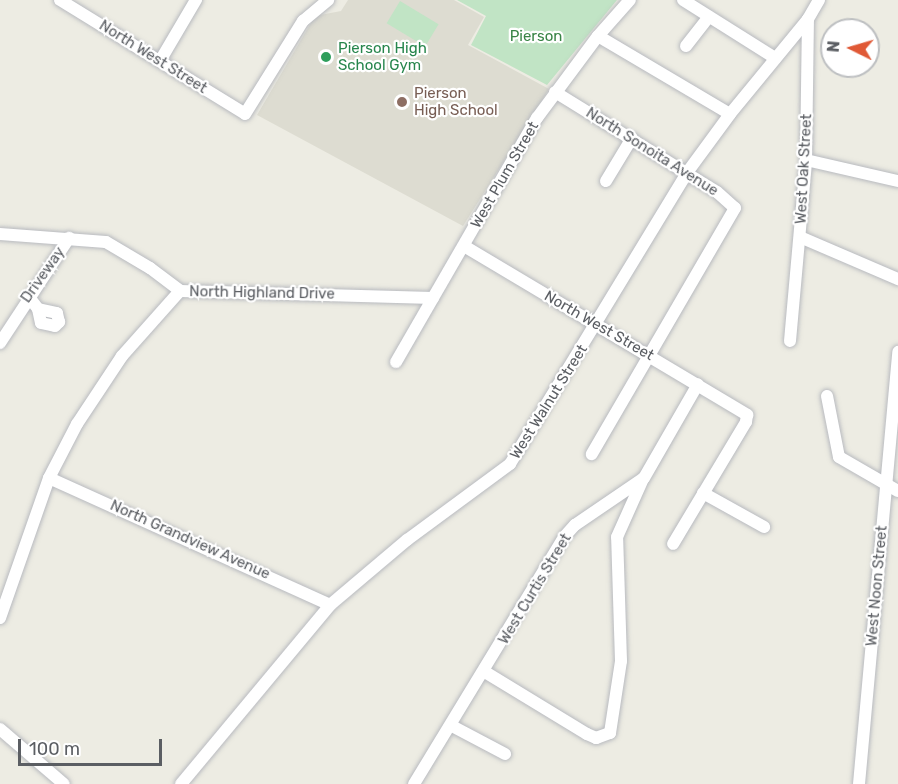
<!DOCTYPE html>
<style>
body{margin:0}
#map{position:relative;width:898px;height:784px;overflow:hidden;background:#edece3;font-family:Rubik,sans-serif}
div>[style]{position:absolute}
.education>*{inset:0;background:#dddcd1}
.green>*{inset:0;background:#c1e4c5;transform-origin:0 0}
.roads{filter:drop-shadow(0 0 2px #b8babf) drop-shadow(0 0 2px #b8babf)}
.minor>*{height:12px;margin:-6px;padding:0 6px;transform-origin:6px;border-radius:6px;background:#fff}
.dots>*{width:16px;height:16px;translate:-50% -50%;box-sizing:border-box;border:3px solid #fff;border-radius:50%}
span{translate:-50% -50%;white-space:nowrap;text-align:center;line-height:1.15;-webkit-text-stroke:4.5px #fff;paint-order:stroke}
.park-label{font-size:15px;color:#398446}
.leisure-label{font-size:15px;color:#27864d}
.left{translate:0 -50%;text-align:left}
.street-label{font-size:15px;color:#5b5e63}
.education-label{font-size:15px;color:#785e54}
.north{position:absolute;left:820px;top:18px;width:60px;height:60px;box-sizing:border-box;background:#fff;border:2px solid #bdbfc1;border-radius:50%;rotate:275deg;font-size:16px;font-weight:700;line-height:24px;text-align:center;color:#5b5e63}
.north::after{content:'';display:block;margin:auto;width:21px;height:27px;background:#e05936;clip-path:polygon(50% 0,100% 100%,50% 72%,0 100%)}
.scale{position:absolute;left:18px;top:739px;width:144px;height:27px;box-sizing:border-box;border:3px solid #5b5e63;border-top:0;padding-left:8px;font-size:18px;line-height:21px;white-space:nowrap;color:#5b5e63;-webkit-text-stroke:4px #fff;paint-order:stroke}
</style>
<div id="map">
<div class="education">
<div style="clip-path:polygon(348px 0,454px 0,484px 17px,468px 45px,549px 89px,463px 226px,257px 115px,315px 16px,341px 11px)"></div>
</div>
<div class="green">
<div style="clip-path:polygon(457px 0,617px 0,547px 85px,471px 45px,486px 16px)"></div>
<div style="left:400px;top:1px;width:45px;height:26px;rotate:31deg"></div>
</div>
<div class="roads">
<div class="minor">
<div style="left:60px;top:0;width:217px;rotate:31.6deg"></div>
<div style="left:245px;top:114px;width:110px;rotate:-58.1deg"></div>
<div style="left:303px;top:21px;width:33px;rotate:-40deg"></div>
<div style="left:683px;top:0;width:109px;rotate:32.2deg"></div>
<div style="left:598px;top:36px;width:153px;rotate:30.6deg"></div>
<div style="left:686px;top:46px;width:37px;rotate:-52deg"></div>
<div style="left:160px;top:61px;width:71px;rotate:-59.5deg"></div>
<div style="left:555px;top:92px;width:190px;rotate:31.7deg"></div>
<div style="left:717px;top:192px;width:24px;rotate:42deg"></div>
<div style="left:735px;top:208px;width:285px;rotate:120.2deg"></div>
<div style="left:806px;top:160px;width:94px;rotate:12.9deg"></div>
<div style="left:606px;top:181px;width:50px;rotate:-58.8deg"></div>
<div style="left:0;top:234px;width:106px;rotate:4.3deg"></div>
<div style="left:106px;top:242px;width:51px;rotate:30.6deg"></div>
<div style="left:150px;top:268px;width:38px;rotate:37deg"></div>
<div style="left:180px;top:291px;width:253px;rotate:1.6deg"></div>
<div style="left:800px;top:237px;width:107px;rotate:23.2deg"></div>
<div style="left:464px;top:246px;width:330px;rotate:30.8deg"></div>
<div style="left:747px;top:415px;width:7px;rotate:98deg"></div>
<div style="left:746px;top:422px;width:142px;rotate:120.9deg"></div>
<div style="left:29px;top:297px;width:15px;rotate:53deg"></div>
<div style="left:38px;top:309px;width:14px;rotate:78deg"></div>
<div style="left:41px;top:323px;width:14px;rotate:12deg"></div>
<div style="left:55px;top:326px;width:6px;rotate:-45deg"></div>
<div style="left:59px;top:322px;width:9px;rotate:-103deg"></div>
<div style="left:57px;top:313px;width:19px;rotate:-168deg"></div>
<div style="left:790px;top:341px;width:182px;rotate:-84.9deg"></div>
<div style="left:806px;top:160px;width:141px;rotate:-89.2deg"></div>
<div style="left:808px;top:19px;width:22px;rotate:-60deg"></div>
<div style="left:0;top:343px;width:126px;rotate:-56.7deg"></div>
<div style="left:396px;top:362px;width:282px;rotate:-60deg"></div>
<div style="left:537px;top:118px;width:102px;rotate:-53.4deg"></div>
<div style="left:598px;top:36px;width:48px;rotate:-48.4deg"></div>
<div style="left:827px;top:396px;width:62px;rotate:78.9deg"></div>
<div style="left:839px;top:457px;width:68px;rotate:30deg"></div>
<div style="left:49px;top:478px;width:308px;rotate:24.3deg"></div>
<div style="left:703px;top:493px;width:70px;rotate:29.1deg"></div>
<div style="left:0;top:618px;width:148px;rotate:-70.7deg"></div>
<div style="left:49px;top:478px;width:61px;rotate:-62.6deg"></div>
<div style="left:77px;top:424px;width:82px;rotate:-56.5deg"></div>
<div style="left:122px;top:356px;width:87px;rotate:-48.3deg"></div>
<div style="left:485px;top:672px;width:119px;rotate:31.3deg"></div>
<div style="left:587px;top:734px;width:10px;rotate:24deg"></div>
<div style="left:596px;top:738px;width:15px;rotate:-20deg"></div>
<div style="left:610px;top:733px;width:73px;rotate:-81.3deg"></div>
<div style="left:621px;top:661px;width:124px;rotate:-91.8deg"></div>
<div style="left:617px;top:537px;width:64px;rotate:-65.9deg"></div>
<div style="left:452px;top:726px;width:60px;rotate:27.8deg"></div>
<div style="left:0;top:729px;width:84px;rotate:40.7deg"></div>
<div style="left:181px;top:784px;width:233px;rotate:-50.2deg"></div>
<div style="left:330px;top:605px;width:101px;rotate:-40.2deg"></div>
<div style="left:407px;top:540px;width:128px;rotate:-36.4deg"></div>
<div style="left:510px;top:464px;width:339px;rotate:-58.7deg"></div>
<div style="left:686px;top:174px;width:74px;rotate:-53.7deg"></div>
<div style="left:730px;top:114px;width:123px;rotate:-50.6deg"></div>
<div style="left:414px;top:784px;width:290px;rotate:-58.7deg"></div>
<div style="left:565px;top:536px;width:15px;rotate:-48deg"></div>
<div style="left:575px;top:525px;width:83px;rotate:-34.3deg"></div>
<div style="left:644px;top:478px;width:108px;rotate:-60.1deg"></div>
<div style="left:859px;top:784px;width:434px;rotate:-84.8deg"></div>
</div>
</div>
<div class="dots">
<div style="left:326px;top:57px;background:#2e9e5b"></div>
<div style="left:402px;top:102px;background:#8d6e63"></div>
</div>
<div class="park-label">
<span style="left:536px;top:37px">Pierson</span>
</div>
<div class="leisure-label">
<span class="left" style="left:338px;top:57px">Pierson High<br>School Gym</span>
</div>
<div class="street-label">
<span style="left:153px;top:57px;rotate:32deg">North West Street</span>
<span style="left:652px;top:152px;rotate:32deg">North Sonoita Avenue</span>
<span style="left:804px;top:169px;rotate:-87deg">West Oak Street</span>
<span style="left:505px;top:175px;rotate:-60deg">West Plum Street</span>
<span style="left:43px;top:275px;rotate:-55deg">Driveway</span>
<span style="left:262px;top:293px;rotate:1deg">North Highland Drive</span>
<span style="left:599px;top:326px;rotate:30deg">North West Street</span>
<span style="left:549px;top:402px;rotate:-58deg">West Walnut Street</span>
<span style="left:190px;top:540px;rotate:24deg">North Grandview Avenue</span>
<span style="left:877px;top:586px;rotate:-85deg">West Noon Street</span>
<span style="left:535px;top:589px;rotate:-59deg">West Curtis Street</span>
</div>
<div class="education-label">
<span class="left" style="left:414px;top:102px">Pierson<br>High School</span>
</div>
<div class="north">N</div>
<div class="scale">100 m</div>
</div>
